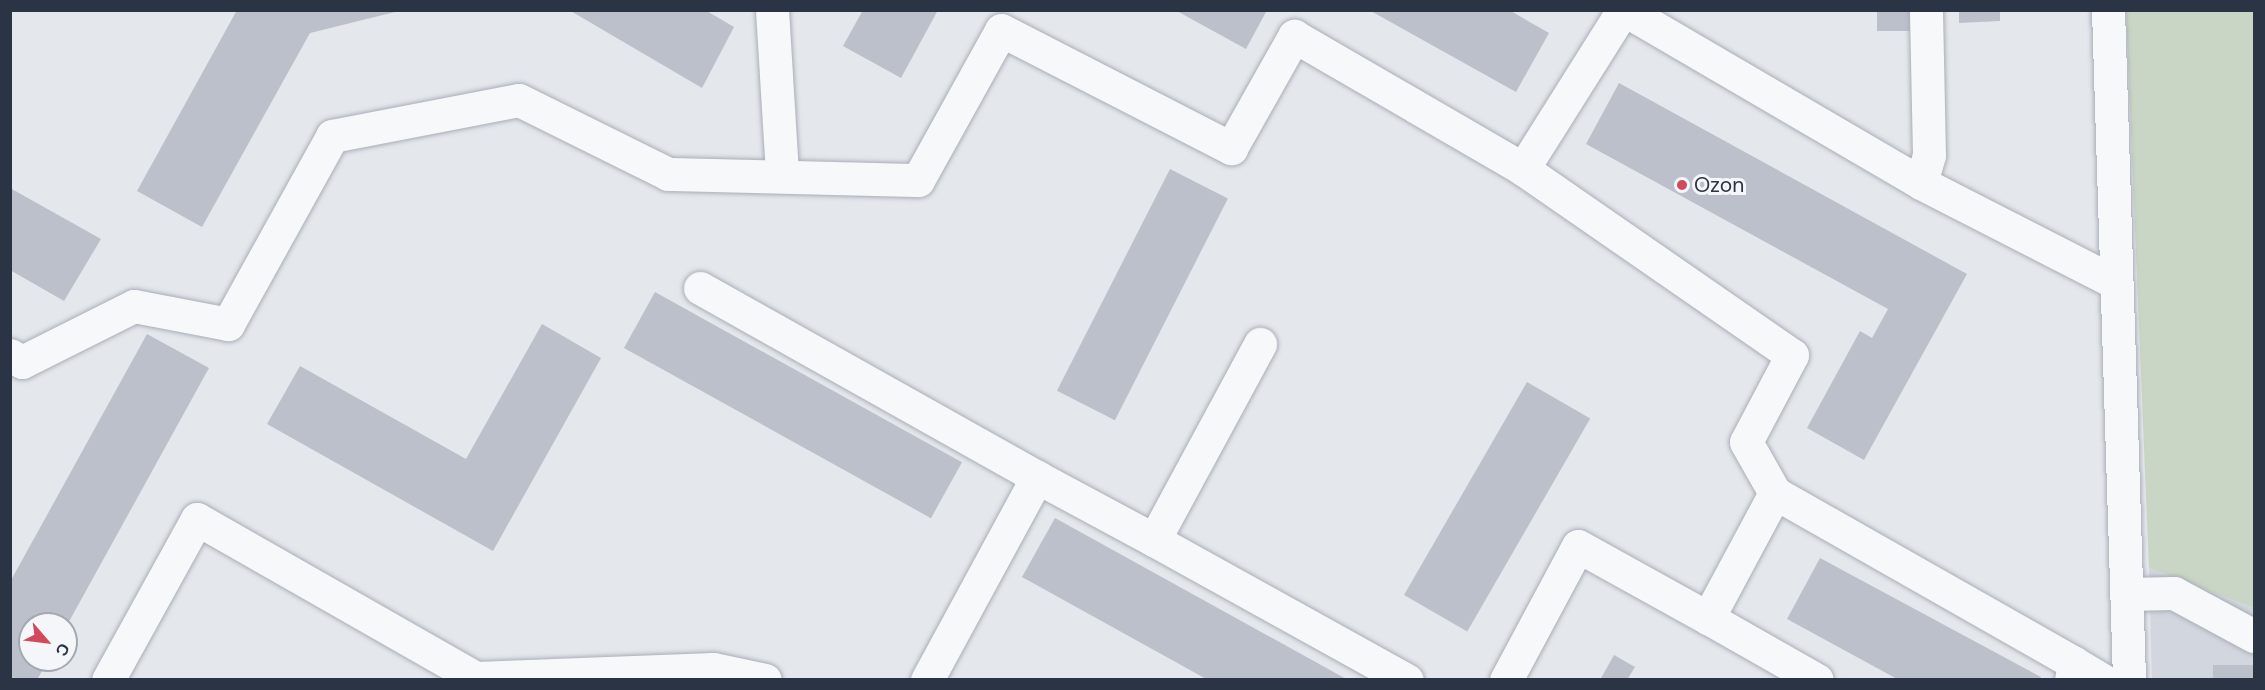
<!DOCTYPE html>
<meta charset="utf-8">
<style>
body{margin:0}
#map{position:relative;width:2265px;height:690px;overflow:hidden;background:#e4e7ec;font-family:"DM Sans",sans-serif}
div>[style]{position:absolute}
.built>*{inset:0;background:#d2d6de}
.green>*{inset:0;background:#c9d6c5}
.building>*{inset:0;background:#bbc0ca;transform-origin:0 0}
.roads{filter:drop-shadow(0 0 2px #a9aeb7) drop-shadow(0 0 2px #a9aeb7)}
.minor>*{height:33px;margin:-16.5px;padding:0 16.5px;transform-origin:16.5px;border-radius:16.5px;background:#f7f8fa}
.dots>*{width:16px;height:16px;translate:-50% -50%;box-sizing:border-box;border:3px solid #f4f6f9;border-radius:50%}
span{translate:-50% -50%;white-space:nowrap;text-align:center;line-height:1.15;-webkit-text-stroke:6px #f4f6f9;paint-order:stroke}
.poi-label{font-size:21px;color:#2b3445}
.left{translate:0 -50%;text-align:left}
.frame{position:absolute;inset:0;border:12px solid #2b3445;pointer-events:none}
.north{position:absolute;left:18px;top:612px;width:60px;height:60px;box-sizing:border-box;background:#f4f6f9;border:2px solid #a4a8b1;border-radius:50%;rotate:118deg;font-size:16px;font-weight:700;line-height:24px;text-align:center;color:#2b3445}
.north::after{content:'';display:block;margin:auto;width:21px;height:27px;background:#d1495b;clip-path:polygon(50% 0,100% 100%,50% 72%,0 100%)}
</style>
<div id="map">
<div class="built">
<div style="clip-path:polygon(2149px 568px,2254px 608px,2254px 679px,2152px 679px)"></div>
</div>
<div class="green">
<div style="clip-path:polygon(2126px 11px,2254px 11px,2254px 608px,2149px 568px)"></div>
</div>
<div class="building">
<div style="clip-path:polygon(237px 10px,399px 11px,310px 33px,202px 227px,137px 191px)"></div>
<div style="clip-path:polygon(569px 10px,705px 10px,734px 27px,702px 88px)"></div>
<div style="clip-path:polygon(863px 10px,938px 10px,901px 78px,843px 46px)"></div>
<div style="clip-path:polygon(1175px 10px,1267px 10px,1246px 49px)"></div>
<div style="clip-path:polygon(1369px 10px,1509px 10px,1549px 33px,1516px 92px)"></div>
<div style="left:1877px;top:10px;width:33px;height:21px"></div>
<div style="clip-path:polygon(1959px 10px,2000px 10px,2000px 21px,1959px 23px)"></div>
<div style="clip-path:polygon(1619px 83px,1967px 274px,1864px 460px,1807px 428px,1860px 331px,1872px 338px,1888px 309px,1586px 144px)"></div>
<div style="left:1170px;top:169px;width:65px;height:249px;rotate:27deg"></div>
<div style="clip-path:polygon(10px 188px,101px 239px,64px 301px,10px 270px)"></div>
<div style="left:655px;top:292px;width:351px;height:64px;rotate:29deg"></div>
<div style="clip-path:polygon(542px 324px,601px 358px,493px 551px,267px 424px,300px 366px,466px 459px)"></div>
<div style="clip-path:polygon(147px 334px,209px 368px,66px 627px,30px 624px,30px 660px,48px 660px,37px 680px,10px 680px,10px 582px)"></div>
<div style="left:1527px;top:382px;width:73px;height:246px;rotate:30deg"></div>
<div style="clip-path:polygon(1055px 518px,1348px 680px,1208px 680px,1022px 577px)"></div>
<div style="clip-path:polygon(1820px 558px,2041px 677px,2039px 680px,1899px 680px,1787px 619px)"></div>
<div style="clip-path:polygon(1614px 655px,1635px 667px,1627px 680px,1600px 680px)"></div>
<div style="left:2254px;top:665px;width:15px;height:41px;rotate:90deg"></div>
</div>
<div class="roads">
<div class="minor">
<div style="left:772px;top:10px;width:165px;rotate:86.5deg"></div>
<div style="left:1623px;top:10px;width:188px;rotate:122.2deg"></div>
<div style="left:1523px;top:169px;width:327px;rotate:34.7deg"></div>
<div style="left:1792px;top:355px;width:98px;rotate:117.9deg"></div>
<div style="left:1746px;top:442px;width:59px;rotate:60.4deg"></div>
<div style="left:1775px;top:493px;width:142px;rotate:118.2deg"></div>
<div style="left:1708px;top:618px;width:125px;rotate:29.6deg"></div>
<div style="left:1625px;top:10px;width:343px;rotate:30.3deg"></div>
<div style="left:1921px;top:183px;width:219px;rotate:27.1deg"></div>
<div style="left:2108px;top:10px;width:670px;rotate:88.2deg"></div>
<div style="left:1921px;top:183px;width:29px;rotate:-74deg"></div>
<div style="left:1929px;top:155px;width:145px;rotate:-91.2deg"></div>
<div style="left:700px;top:288px;width:386px;rotate:29.3deg"></div>
<div style="left:10px;top:355px;width:14px;rotate:30deg"></div>
<div style="left:22px;top:362px;width:125px;rotate:-26.6deg"></div>
<div style="left:134px;top:306px;width:96px;rotate:10.8deg"></div>
<div style="left:228px;top:324px;width:215px;rotate:-61deg"></div>
<div style="left:332px;top:136px;width:190px;rotate:-10.9deg"></div>
<div style="left:519px;top:100px;width:166px;rotate:26.4deg"></div>
<div style="left:668px;top:174px;width:250px;rotate:1.4deg"></div>
<div style="left:918px;top:180px;width:171px;rotate:-61deg"></div>
<div style="left:1001px;top:30px;width:259px;rotate:27.2deg"></div>
<div style="left:1231px;top:148px;width:129px;rotate:-60.6deg"></div>
<div style="left:1294px;top:36px;width:265px;rotate:30.1deg"></div>
<div style="left:1775px;top:493px;width:344px;rotate:29.6deg"></div>
<div style="left:2074px;top:663px;width:17px;rotate:100deg"></div>
<div style="left:1154px;top:540px;width:289px;rotate:29deg"></div>
<div style="left:2126px;top:594px;width:48px;rotate:-1.2deg"></div>
<div style="left:2174px;top:593px;width:91px;rotate:28.3deg"></div>
<div style="left:2074px;top:663px;width:33px;rotate:31deg"></div>
<div style="left:108px;top:680px;width:184px;rotate:-61.1deg"></div>
<div style="left:197px;top:519px;width:321px;rotate:29.7deg"></div>
<div style="left:476px;top:678px;width:237px;rotate:-2.2deg"></div>
<div style="left:713px;top:669px;width:53px;rotate:11.9deg"></div>
<div style="left:927px;top:680px;width:231px;rotate:-61.5deg"></div>
<div style="left:1037px;top:477px;width:133px;rotate:28.3deg"></div>
<div style="left:1154px;top:540px;width:223px;rotate:-61.6deg"></div>
<div style="left:1506px;top:680px;width:152px;rotate:-61.8deg"></div>
<div style="left:1578px;top:546px;width:149px;rotate:29deg"></div>
</div>
</div>
<div class="dots">
<div style="left:1682px;top:185px;background:#d1495b"></div>
</div>
<div class="poi-label">
<span class="left" style="left:1694px;top:185px">Ozon</span>
</div>
<div class="frame"></div>
<div class="north">С</div>
</div>
